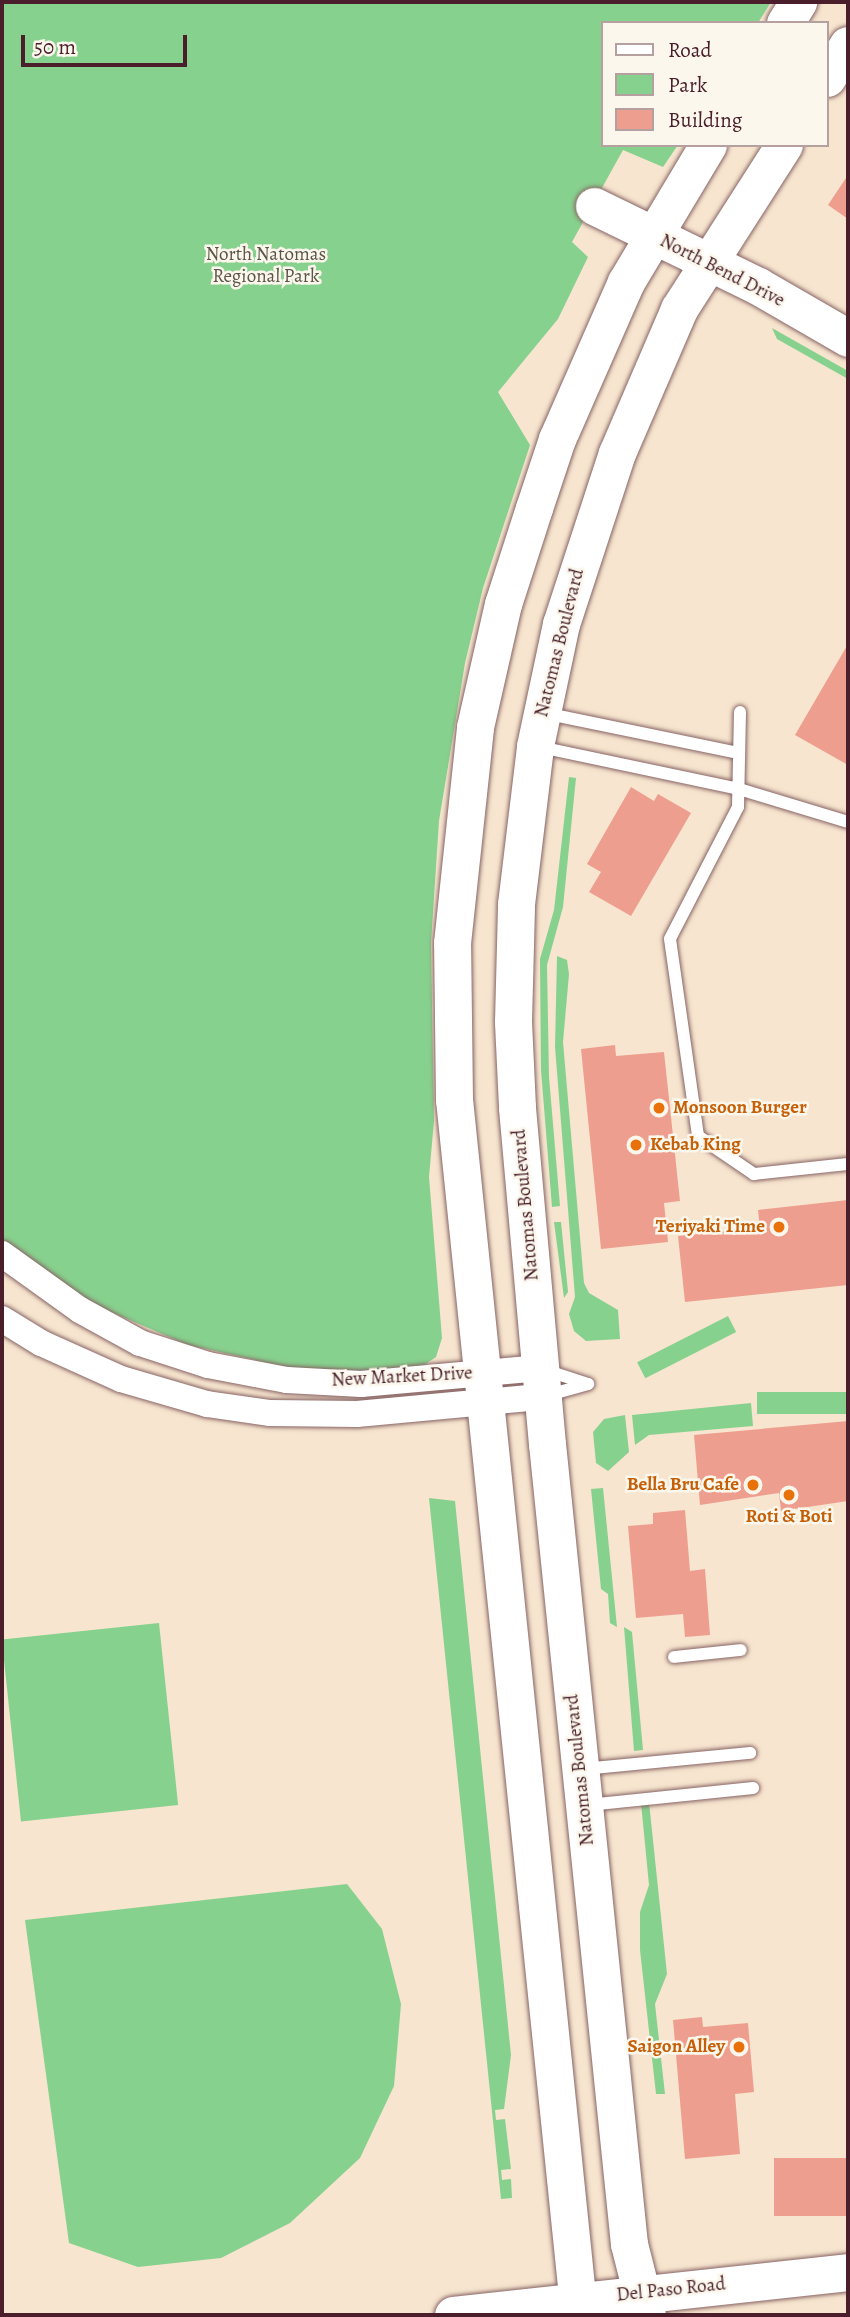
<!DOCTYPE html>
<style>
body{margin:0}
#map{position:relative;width:850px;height:2317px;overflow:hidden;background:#f7e5cf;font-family:Alegreya,serif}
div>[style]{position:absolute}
.green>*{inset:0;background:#87d18e;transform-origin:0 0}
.building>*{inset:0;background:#ee9e8e;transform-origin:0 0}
.roads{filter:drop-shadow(0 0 2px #876464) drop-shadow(0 0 2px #876464)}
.lane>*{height:12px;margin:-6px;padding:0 6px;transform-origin:6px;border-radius:6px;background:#fff}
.street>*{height:26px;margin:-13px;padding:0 13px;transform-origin:13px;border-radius:13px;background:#fff}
.secondary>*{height:37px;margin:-18.5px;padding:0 18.5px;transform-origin:18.5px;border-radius:18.5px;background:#fff}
.dots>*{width:19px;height:19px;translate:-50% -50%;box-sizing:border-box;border:4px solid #fbf7ec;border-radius:50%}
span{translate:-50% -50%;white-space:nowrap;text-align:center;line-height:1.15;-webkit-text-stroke:5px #fbf7ec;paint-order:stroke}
.park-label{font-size:19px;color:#5c5449}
.street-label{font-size:19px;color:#4a1f2b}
.food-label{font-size:19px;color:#c56008;font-weight:700}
.left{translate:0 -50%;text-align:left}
.right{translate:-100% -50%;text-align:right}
.frame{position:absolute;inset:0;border:4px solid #4a1f2b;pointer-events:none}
.legend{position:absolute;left:601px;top:21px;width:228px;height:126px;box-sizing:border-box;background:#fbf7ec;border:2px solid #b4a19f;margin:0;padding:9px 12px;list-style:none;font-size:21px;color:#4a1f2b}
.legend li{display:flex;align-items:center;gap:14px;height:35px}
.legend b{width:35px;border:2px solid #b4a19f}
.scale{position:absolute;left:21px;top:35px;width:166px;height:32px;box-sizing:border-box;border:4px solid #4a1f2b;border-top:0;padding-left:9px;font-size:21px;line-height:24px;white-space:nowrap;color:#4a1f2b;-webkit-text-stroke:5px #fbf7ec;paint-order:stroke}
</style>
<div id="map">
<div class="green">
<div style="clip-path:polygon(2px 2px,771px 2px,758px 23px,603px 23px,603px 145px,678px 145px,663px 167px,623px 150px,572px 242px,588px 257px,558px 319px,498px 392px,530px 445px,483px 588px,465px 663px,439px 821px,431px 943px,434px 1121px,429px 1177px,442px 1338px,436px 1357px,421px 1367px,371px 1372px,296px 1369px,188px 1345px,90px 1303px,2px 1239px)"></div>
<div style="clip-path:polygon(772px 328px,848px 371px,848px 379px,777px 339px)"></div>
<div style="clip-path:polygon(569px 777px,576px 778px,563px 907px,547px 965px,549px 1077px,560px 1206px,552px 1207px,541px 1070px,540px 959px,554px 910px)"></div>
<div style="clip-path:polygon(557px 956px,567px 960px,569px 974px,563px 1042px,584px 1283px,589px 1293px,618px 1310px,620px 1339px,586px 1341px,574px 1331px,569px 1314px,575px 1297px,555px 1047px)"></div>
<div style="clip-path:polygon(554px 1222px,561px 1222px,568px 1292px,564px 1298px)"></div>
<div style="left:728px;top:1316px;width:18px;height:102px;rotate:63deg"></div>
<div style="left:848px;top:1392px;width:22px;height:91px;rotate:90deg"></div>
<div style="clip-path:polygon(751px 1403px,753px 1426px,649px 1435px,635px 1445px,632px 1415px)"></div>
<div style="clip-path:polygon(625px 1415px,629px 1452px,608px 1471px,596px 1463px,593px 1432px,604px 1419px)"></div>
<div style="clip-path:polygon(603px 1488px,617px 1627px,610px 1623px,608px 1594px,601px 1589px,591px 1489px)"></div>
<div style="clip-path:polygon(429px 1498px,455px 1501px,511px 2055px,504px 2109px,495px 2110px,496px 2120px,505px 2119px,511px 2169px,501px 2170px,502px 2180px,511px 2179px,512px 2198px,501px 2199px)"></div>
<div style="left:159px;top:1623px;width:183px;height:158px;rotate:84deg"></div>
<div style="clip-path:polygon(624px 1627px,632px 1632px,643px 1750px,634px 1751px)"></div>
<div style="clip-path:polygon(649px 1802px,667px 1974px,655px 2004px,665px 2094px,656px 2094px,640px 1950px,640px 1912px,649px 1885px,641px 1803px)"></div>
<div style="clip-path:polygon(347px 1884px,382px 1929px,401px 2004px,394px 2086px,360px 2158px,290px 2223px,221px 2258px,138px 2267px,69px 2243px,25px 1920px)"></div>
</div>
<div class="building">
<div style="clip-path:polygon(848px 175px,848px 219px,828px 205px)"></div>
<div style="clip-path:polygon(848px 644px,848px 765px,795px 735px)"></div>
<div style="clip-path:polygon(631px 787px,654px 801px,658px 794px,691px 813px,631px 916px,589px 892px,601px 872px,587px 864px)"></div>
<div style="clip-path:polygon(615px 1045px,616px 1056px,664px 1052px,680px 1201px,664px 1203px,668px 1242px,601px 1249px,581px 1049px)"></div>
<div style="clip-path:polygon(848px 1200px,848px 1285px,685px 1302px,678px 1236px,760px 1228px,758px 1210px)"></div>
<div style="clip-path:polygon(848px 1421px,848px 1501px,781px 1511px,779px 1493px,700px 1505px,694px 1435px)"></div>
<div style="clip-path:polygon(685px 1510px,690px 1571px,705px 1569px,710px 1635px,685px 1637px,683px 1614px,636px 1618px,628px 1526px,653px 1524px,653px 1513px)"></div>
<div style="clip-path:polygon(702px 2017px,703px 2027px,748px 2023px,754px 2092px,735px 2094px,740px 2154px,685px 2159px,673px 2020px)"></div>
<div style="left:848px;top:2158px;width:58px;height:74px;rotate:90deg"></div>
</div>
<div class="roads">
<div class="lane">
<div style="left:740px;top:712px;width:95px;rotate:91.2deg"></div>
<div style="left:738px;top:807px;width:148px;rotate:117.3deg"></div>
<div style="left:670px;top:939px;width:199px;rotate:81.9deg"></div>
<div style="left:698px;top:1136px;width:68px;rotate:34.2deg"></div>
<div style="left:754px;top:1174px;width:95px;rotate:-6.1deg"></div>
<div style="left:544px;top:713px;width:199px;rotate:11.6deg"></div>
<div style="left:540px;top:747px;width:203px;rotate:11.9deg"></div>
<div style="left:739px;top:789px;width:114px;rotate:16.8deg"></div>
<div style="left:545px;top:1370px;width:45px;rotate:18deg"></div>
<div style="left:545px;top:1396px;width:45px;rotate:-15.6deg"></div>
<div style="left:674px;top:1657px;width:67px;rotate:-6deg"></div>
<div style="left:583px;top:1769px;width:168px;rotate:-5.5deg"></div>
<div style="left:588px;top:1805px;width:166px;rotate:-5.9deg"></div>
</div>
<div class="street">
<div style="left:2px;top:1254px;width:96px;rotate:35.7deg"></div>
<div style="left:80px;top:1310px;width:68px;rotate:28.8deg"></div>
<div style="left:140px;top:1343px;width:71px;rotate:17.9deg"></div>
<div style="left:208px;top:1365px;width:80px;rotate:10.8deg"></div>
<div style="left:287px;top:1380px;width:74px;rotate:3.1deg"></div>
<div style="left:361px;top:1384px;width:180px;rotate:-5.1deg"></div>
<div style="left:2px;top:1319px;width:46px;rotate:31.6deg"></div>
<div style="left:41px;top:1343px;width:88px;rotate:24.2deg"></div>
<div style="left:121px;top:1379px;width:90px;rotate:16.2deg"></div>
<div style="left:207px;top:1404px;width:64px;rotate:8.1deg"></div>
<div style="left:270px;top:1413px;width:87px;rotate:0.7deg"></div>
<div style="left:357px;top:1414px;width:186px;rotate:-5.3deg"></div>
</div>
<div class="secondary">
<div style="left:785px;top:23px;width:25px;rotate:-58deg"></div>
<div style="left:827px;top:78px;width:39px;rotate:-58deg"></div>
<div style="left:594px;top:206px;width:182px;rotate:26deg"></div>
<div style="left:758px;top:286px;width:104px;rotate:30deg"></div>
<div style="left:453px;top:2315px;width:397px;rotate:-6.2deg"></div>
<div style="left:579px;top:2315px;width:1221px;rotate:-95.87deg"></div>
<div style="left:454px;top:1100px;width:157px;rotate:-90.7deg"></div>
<div style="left:452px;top:943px;width:217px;rotate:-83.9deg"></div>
<div style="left:475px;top:727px;width:126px;rotate:-77.2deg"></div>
<div style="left:503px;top:604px;width:101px;rotate:-72.1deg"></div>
<div style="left:534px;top:508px;width:73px;rotate:-71.6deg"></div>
<div style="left:557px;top:439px;width:171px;rotate:-66.3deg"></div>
<div style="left:626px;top:282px;width:160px;rotate:-59.1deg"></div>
<div style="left:647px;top:2315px;width:73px;rotate:-104.2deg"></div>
<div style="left:629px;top:2244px;width:804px;rotate:-95.85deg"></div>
<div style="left:547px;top:1444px;width:338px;rotate:-95.1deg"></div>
<div style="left:517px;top:1107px;width:86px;rotate:-92.7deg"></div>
<div style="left:513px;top:1021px;width:117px;rotate:-88.5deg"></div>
<div style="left:516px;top:904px;width:159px;rotate:-83.1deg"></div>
<div style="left:535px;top:746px;width:125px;rotate:-78deg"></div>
<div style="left:561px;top:624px;width:180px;rotate:-71.9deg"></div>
<div style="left:617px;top:453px;width:157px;rotate:-66.7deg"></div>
<div style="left:679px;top:309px;width:195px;rotate:-57.4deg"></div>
</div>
</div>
<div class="dots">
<div style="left:659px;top:1108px;background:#e8710a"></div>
<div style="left:636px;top:1145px;background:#e8710a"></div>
<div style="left:779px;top:1227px;background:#e8710a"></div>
<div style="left:753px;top:1485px;background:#e8710a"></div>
<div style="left:789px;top:1495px;background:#e8710a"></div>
<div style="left:739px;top:2047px;background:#e8710a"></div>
</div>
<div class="park-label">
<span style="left:266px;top:266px">North Natomas<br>Regional Park</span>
</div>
<div class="street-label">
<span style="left:722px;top:271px;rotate:27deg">North Bend Drive</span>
<span style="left:560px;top:643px;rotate:-76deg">Natomas Boulevard</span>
<span style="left:526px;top:1205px;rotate:-95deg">Natomas Boulevard</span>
<span style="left:402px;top:1377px;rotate:-3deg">New Market Drive</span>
<span style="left:580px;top:1770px;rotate:-96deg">Natomas Boulevard</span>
<span style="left:671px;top:2290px;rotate:-6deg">Del Paso Road</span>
</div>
<div class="food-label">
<span class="left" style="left:673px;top:1108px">Monsoon Burger</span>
<span class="left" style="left:650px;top:1145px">Kebab King</span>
<span class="right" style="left:765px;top:1227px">Teriyaki Time</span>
<span class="right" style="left:739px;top:1485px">Bella Bru Cafe</span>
<span style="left:789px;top:1517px">Roti &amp; Boti</span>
<span class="right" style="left:725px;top:2047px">Saigon Alley</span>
</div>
<div class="frame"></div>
<ul class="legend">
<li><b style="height:9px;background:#fff"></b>Road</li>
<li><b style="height:19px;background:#87d18e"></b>Park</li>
<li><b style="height:19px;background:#ee9e8e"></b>Building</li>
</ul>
<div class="scale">50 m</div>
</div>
